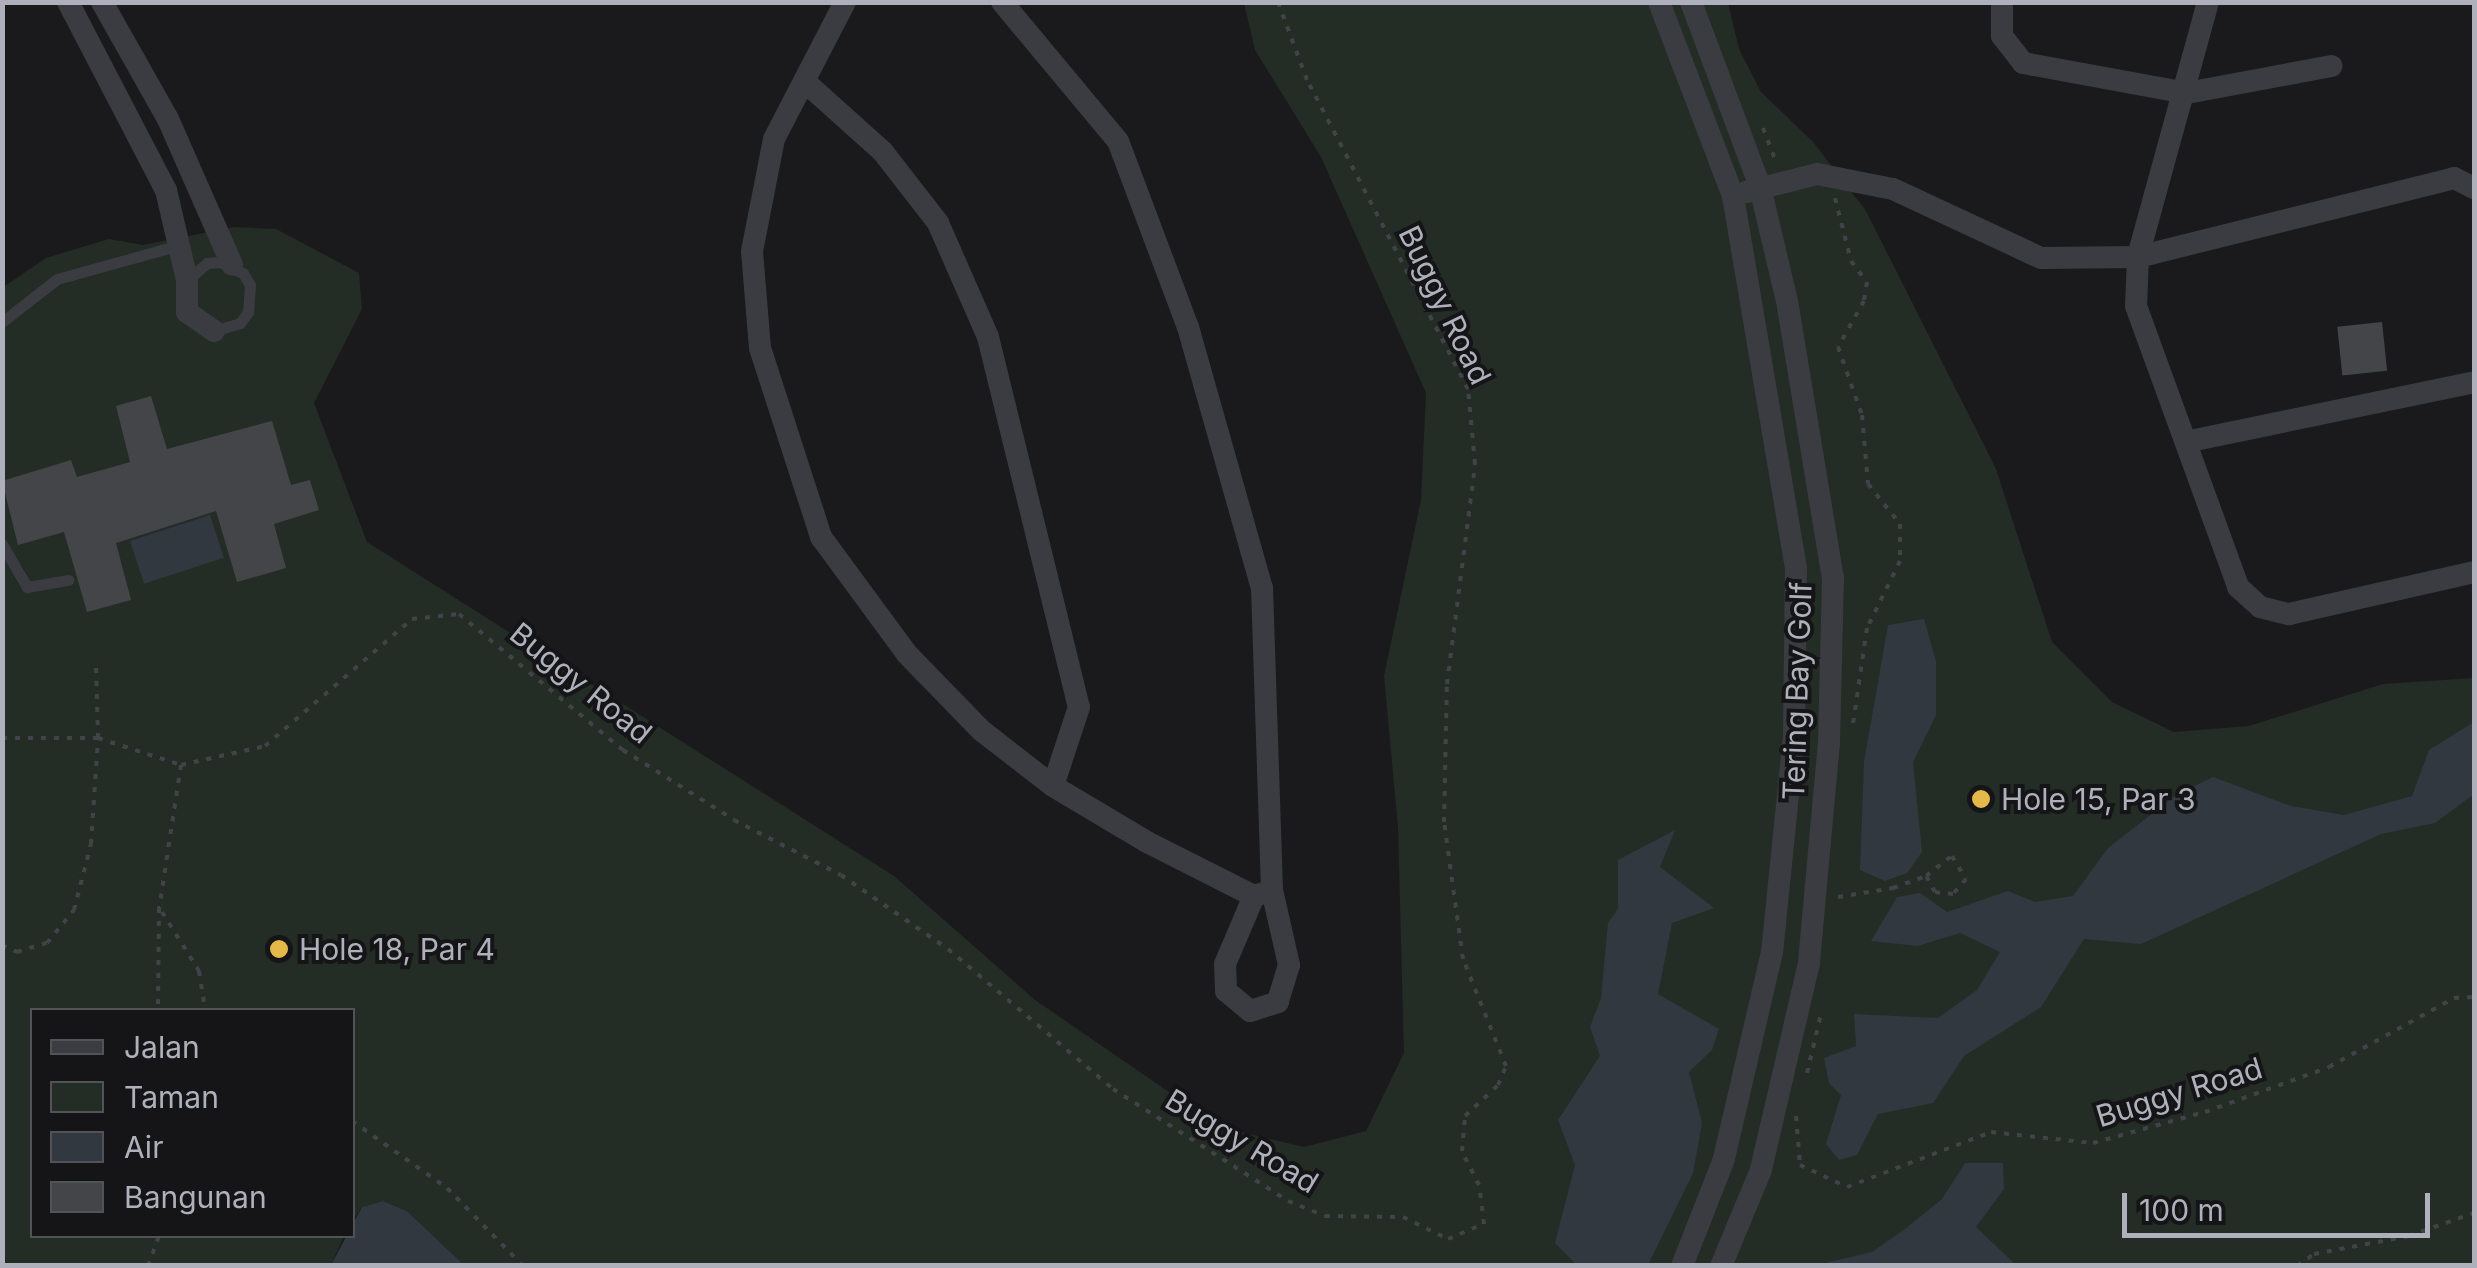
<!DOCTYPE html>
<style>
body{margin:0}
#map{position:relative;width:2477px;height:1268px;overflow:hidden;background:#1a1a1c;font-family:Inter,sans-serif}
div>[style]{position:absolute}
.green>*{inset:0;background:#242c26}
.water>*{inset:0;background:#313840;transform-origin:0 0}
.building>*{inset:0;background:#444549;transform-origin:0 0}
.path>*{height:4px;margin-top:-2px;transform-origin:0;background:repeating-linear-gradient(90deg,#414348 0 5px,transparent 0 13px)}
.service>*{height:11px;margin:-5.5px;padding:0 5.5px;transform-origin:5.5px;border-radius:5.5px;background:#3b3c41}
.minor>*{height:22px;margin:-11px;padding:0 11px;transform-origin:11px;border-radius:11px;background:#3b3c41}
.dots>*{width:28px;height:28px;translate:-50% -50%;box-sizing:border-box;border:5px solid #151517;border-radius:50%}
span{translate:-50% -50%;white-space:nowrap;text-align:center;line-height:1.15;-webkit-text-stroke:8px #151517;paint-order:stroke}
.street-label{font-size:30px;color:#aeb1bb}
.poi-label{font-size:30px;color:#aeb1bb}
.left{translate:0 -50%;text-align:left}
.frame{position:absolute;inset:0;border:5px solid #aeb1bb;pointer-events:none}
.legend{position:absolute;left:30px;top:1008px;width:325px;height:230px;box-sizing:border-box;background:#151517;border:2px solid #525359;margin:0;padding:12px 18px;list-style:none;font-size:30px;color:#aeb1bb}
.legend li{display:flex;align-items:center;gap:20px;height:50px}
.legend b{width:50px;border:2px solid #525359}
.scale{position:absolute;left:2122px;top:1193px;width:308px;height:45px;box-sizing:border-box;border:5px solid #aeb1bb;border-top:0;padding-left:12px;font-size:30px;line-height:35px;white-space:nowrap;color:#aeb1bb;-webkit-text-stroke:8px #151517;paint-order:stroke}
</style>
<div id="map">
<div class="green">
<div style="clip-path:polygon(1244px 3px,1728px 3px,1739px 49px,1761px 92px,1814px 143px,1866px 211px,1996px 469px,2052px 642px,2112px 702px,2174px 732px,2249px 726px,2383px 684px,2474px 678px,2474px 1265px,464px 1265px,407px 1211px,383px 1201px,362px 1207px,353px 1220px,352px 1010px,32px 1010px,32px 1236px,344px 1236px,331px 1265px,3px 1265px,2px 288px,46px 258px,109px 239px,143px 245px,234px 227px,276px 229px,359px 273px,362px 309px,314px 403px,367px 542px,894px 876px,1035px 1000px,1220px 1127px,1304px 1147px,1366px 1131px,1404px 1053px,1398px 827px,1384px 676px,1421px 500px,1426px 393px,1321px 157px,1255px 50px)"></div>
</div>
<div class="water">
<div style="left:210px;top:515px;width:45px;height:84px;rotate:72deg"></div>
<div style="clip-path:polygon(1924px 619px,1936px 661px,1936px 715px,1913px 762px,1922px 852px,1907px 873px,1885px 881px,1860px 870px,1864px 762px,1888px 625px)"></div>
<div style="clip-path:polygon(2474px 722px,2474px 794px,2435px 823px,2381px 834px,2141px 944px,2084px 939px,2041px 1007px,1964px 1056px,1933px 1103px,1878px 1114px,1857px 1155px,1839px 1160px,1826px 1144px,1841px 1095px,1829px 1083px,1824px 1058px,1856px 1046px,1854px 1014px,1938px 1018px,1977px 990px,2000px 952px,1960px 933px,1918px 946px,1871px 941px,1897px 897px,1920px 893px,1947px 912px,2008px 891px,2035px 902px,2073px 896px,2108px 848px,2176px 795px,2213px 777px,2291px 806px,2344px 815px,2412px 796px,2429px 750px)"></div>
<div style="clip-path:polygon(1675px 830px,1660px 867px,1714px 908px,1672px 923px,1658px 994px,1719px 1029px,1712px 1050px,1689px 1072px,1702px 1123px,1693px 1173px,1648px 1265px,1577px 1265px,1555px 1243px,1575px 1165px,1558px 1120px,1600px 1056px,1590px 1027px,1601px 998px,1608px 923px,1618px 909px,1618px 860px)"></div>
<div style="clip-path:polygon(1965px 1163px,2003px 1163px,2004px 1189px,1976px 1227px,2016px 1265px,1817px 1265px,1872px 1252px,1905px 1229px,1942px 1199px)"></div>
<div style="clip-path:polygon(383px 1201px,407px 1211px,464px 1265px,331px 1265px,362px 1207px)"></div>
</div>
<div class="building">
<div style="left:2382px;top:322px;width:49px;height:45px;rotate:84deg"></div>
<div style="clip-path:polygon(151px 396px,167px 449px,272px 421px,291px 485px,310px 480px,319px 510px,274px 524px,286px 568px,237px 582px,216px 511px,116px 543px,131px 600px,87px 612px,64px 532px,18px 545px,2px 481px,71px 460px,77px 477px,130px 462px,116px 406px)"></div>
</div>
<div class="path">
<div style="left:1763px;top:128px;width:36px;rotate:69deg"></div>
<div style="left:1835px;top:198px;width:65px;rotate:75.7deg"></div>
<div style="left:1851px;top:261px;width:26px;rotate:53deg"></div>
<div style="left:1867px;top:282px;width:19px;rotate:99deg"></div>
<div style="left:1864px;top:301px;width:53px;rotate:119.5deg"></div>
<div style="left:1838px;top:347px;width:72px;rotate:70.6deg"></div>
<div style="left:1862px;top:415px;width:69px;rotate:85deg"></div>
<div style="left:1868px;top:484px;width:51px;rotate:51.3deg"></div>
<div style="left:1900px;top:524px;width:37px;rotate:90deg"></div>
<div style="left:1900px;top:561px;width:75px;rotate:116.2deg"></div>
<div style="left:1867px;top:628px;width:97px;rotate:98.3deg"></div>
<div style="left:2px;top:738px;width:96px"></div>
<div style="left:98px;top:738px;width:70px;rotate:-91.6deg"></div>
<div style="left:181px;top:765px;width:86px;rotate:-12.7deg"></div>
<div style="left:265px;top:746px;width:194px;rotate:-40.8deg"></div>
<div style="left:412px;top:619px;width:47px;rotate:-6.1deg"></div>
<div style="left:459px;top:614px;width:213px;rotate:39.7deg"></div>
<div style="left:623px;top:750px;width:131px;rotate:32.2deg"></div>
<div style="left:734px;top:820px;width:120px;rotate:27.2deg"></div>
<div style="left:841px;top:875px;width:130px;rotate:34.7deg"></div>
<div style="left:948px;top:949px;width:216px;rotate:40.3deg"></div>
<div style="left:1113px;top:1089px;width:208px;rotate:32.6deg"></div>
<div style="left:1288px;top:1201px;width:40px;rotate:22deg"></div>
<div style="left:1325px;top:1216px;width:78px;rotate:0.7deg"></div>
<div style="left:1403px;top:1217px;width:50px;rotate:26.1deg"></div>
<div style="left:1448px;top:1239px;width:39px;rotate:-23deg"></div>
<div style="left:1484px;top:1224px;width:39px;rotate:-97deg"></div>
<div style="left:1479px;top:1185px;width:38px;rotate:-117deg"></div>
<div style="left:1462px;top:1151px;width:35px;rotate:-85deg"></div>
<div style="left:1465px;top:1116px;width:45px;rotate:-43.2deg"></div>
<div style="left:1498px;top:1085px;width:21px;rotate:-67deg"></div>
<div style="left:1506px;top:1066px;width:115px;rotate:-111.9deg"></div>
<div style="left:1463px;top:959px;width:138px;rotate:-97.9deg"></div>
<div style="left:1444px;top:822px;width:138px;rotate:-88.8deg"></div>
<div style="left:1447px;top:684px;width:222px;rotate:-82.7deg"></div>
<div style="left:1475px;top:464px;width:75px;rotate:-95.3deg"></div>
<div style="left:1468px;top:389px;width:348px;rotate:-117.5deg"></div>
<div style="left:1307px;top:80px;width:83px;rotate:-110.4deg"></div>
<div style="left:1838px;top:897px;width:56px;rotate:-9.3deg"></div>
<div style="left:1893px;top:888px;width:35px;rotate:-20deg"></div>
<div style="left:1926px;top:876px;width:33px;rotate:-38deg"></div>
<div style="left:1952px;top:856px;width:27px;rotate:59deg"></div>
<div style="left:1966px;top:879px;width:20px;rotate:131deg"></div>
<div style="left:1953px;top:894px;width:18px;rotate:-174deg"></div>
<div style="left:1935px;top:892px;width:18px;rotate:-119deg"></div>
<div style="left:162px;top:912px;width:70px;rotate:57.9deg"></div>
<div style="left:199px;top:971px;width:39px;rotate:81deg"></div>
<div style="left:2px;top:945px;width:17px;rotate:25deg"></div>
<div style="left:17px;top:952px;width:31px;rotate:-17deg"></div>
<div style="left:47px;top:943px;width:43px;rotate:-50.7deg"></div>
<div style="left:74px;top:910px;width:68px;rotate:-75.6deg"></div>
<div style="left:91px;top:844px;width:106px;rotate:-86.2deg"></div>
<div style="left:98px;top:738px;width:87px;rotate:18deg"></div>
<div style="left:181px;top:765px;width:145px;rotate:98.7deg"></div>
<div style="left:159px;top:908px;width:102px;rotate:90.6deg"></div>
<div style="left:1807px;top:1073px;width:61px;rotate:-76.7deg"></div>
<div style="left:1796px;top:1116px;width:49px;rotate:85.3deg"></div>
<div style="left:1800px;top:1165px;width:52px;rotate:25.1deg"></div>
<div style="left:1847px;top:1187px;width:154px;rotate:-20.9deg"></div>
<div style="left:1991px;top:1132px;width:103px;rotate:6.2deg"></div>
<div style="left:2093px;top:1143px;width:116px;rotate:-15.5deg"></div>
<div style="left:2205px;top:1112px;width:132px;rotate:-19.9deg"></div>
<div style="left:2329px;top:1067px;width:143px;rotate:-28.9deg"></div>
<div style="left:2454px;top:998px;width:20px;rotate:-3deg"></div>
<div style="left:352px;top:1121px;width:116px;rotate:35.2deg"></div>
<div style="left:447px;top:1188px;width:109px;rotate:45.7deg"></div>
<div style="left:148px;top:1266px;width:32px;rotate:-70deg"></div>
<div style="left:2297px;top:1266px;width:21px;rotate:-35deg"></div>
<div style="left:2314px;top:1254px;width:97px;rotate:-10.7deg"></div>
<div style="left:2409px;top:1236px;width:69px;rotate:-19.5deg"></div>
</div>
<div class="service">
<div style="left:187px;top:280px;width:26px;rotate:-40deg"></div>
<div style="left:207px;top:263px;width:13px;rotate:-4deg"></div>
<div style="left:220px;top:262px;width:25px;rotate:26deg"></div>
<div style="left:243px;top:273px;width:14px;rotate:60deg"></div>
<div style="left:250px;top:285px;width:27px;rotate:94deg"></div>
<div style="left:248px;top:312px;width:14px;rotate:126deg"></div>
<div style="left:240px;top:323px;width:27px;rotate:163deg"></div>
<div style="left:2px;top:322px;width:70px;rotate:-38deg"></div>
<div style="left:57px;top:279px;width:128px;rotate:-15.5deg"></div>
<div style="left:2px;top:544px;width:50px;rotate:59.8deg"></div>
<div style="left:27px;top:587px;width:42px;rotate:-9.7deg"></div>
</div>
<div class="minor">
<div style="left:68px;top:2px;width:212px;rotate:62.5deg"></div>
<div style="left:166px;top:190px;width:92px;rotate:76.9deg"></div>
<div style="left:187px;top:280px;width:32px;rotate:90deg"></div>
<div style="left:187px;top:312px;width:33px;rotate:35deg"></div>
<div style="left:102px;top:2px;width:134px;rotate:60.6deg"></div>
<div style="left:168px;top:119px;width:159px;rotate:66.3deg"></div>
<div style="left:845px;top:2px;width:154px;rotate:117.4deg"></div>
<div style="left:774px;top:139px;width:114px;rotate:101.1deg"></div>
<div style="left:752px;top:251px;width:97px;rotate:85.3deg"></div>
<div style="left:760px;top:348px;width:199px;rotate:72.1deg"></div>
<div style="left:821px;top:537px;width:145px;rotate:53.7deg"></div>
<div style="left:907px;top:654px;width:107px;rotate:45.8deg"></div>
<div style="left:982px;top:731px;width:90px;rotate:37.8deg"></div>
<div style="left:1053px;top:786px;width:109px;rotate:30.8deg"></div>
<div style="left:1147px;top:842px;width:120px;rotate:26.8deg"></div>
<div style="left:1254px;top:896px;width:10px;rotate:-17deg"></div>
<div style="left:1002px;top:2px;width:181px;rotate:50.2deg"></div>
<div style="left:1118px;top:141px;width:199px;rotate:69.4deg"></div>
<div style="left:1188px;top:327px;width:271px;rotate:74.2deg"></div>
<div style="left:1262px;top:588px;width:302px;rotate:88.1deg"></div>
<div style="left:1272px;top:890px;width:77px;rotate:77.2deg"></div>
<div style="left:1289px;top:965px;width:39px;rotate:107deg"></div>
<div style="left:1278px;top:1002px;width:29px;rotate:162deg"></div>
<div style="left:1250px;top:1011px;width:31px;rotate:-140deg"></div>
<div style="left:1226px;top:991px;width:27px;rotate:-92deg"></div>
<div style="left:1225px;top:964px;width:74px;rotate:-66.9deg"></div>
<div style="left:1659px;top:2px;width:208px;rotate:69.1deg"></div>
<div style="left:1733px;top:196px;width:377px;rotate:80.4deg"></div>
<div style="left:1796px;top:568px;width:168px;rotate:90.7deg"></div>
<div style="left:1794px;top:736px;width:217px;rotate:95.8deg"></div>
<div style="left:1772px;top:952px;width:212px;rotate:103.1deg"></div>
<div style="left:1724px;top:1159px;width:115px;rotate:111.4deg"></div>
<div style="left:1691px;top:2px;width:197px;rotate:69.5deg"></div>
<div style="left:1760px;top:187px;width:117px;rotate:76.7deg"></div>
<div style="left:1787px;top:301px;width:281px;rotate:80.6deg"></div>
<div style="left:1833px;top:578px;width:164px;rotate:91.4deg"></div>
<div style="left:1829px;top:742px;width:222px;rotate:95.2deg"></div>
<div style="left:1809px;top:963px;width:212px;rotate:103.1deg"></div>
<div style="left:1761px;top:1170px;width:104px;rotate:112.6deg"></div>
<div style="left:2002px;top:2px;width:34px;rotate:90deg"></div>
<div style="left:2002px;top:36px;width:34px;rotate:52deg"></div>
<div style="left:2023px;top:63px;width:167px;rotate:10.4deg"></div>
<div style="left:2187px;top:93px;width:147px;rotate:-10.6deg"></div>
<div style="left:2208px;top:2px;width:264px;rotate:105.4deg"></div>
<div style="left:2138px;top:257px;width:49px;rotate:92.3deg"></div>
<div style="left:2136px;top:306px;width:299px;rotate:70deg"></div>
<div style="left:2238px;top:587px;width:30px;rotate:42deg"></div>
<div style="left:2260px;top:607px;width:30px;rotate:14deg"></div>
<div style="left:2289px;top:614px;width:190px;rotate:-12.8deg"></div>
<div style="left:804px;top:81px;width:106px;rotate:41.9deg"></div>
<div style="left:883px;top:152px;width:90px;rotate:52.2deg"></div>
<div style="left:938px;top:223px;width:124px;rotate:66.3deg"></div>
<div style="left:988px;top:337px;width:381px;rotate:76.2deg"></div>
<div style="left:1079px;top:707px;width:83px;rotate:108.2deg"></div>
<div style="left:1746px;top:192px;width:73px;rotate:-14.2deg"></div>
<div style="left:1817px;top:174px;width:77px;rotate:11.2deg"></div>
<div style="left:1893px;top:189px;width:163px;rotate:25deg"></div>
<div style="left:2041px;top:258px;width:97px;rotate:-0.6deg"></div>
<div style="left:2138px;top:257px;width:326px;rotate:-14deg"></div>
<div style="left:2454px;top:178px;width:22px;rotate:27deg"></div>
<div style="left:2190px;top:441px;width:290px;rotate:-11.7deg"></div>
</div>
<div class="dots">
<div style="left:1981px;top:799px;background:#e5b949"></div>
<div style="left:279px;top:949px;background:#e5b949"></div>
</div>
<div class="street-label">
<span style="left:1445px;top:305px;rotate:64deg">Buggy Road</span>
<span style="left:581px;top:683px;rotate:39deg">Buggy Road</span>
<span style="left:1797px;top:691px;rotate:-88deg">Tering Bay Golf</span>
<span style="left:2179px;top:1092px;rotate:-17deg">Buggy Road</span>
<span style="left:1242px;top:1141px;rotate:31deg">Buggy Road</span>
</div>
<div class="poi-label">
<span class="left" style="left:2001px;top:799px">Hole 15, Par 3</span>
<span class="left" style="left:299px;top:949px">Hole 18, Par 4</span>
</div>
<div class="frame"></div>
<ul class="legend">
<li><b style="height:12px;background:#3b3c41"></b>Jalan</li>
<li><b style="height:28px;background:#242c26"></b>Taman</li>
<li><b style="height:28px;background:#313840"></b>Air</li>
<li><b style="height:28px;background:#444549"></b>Bangunan</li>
</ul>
<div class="scale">100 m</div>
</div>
